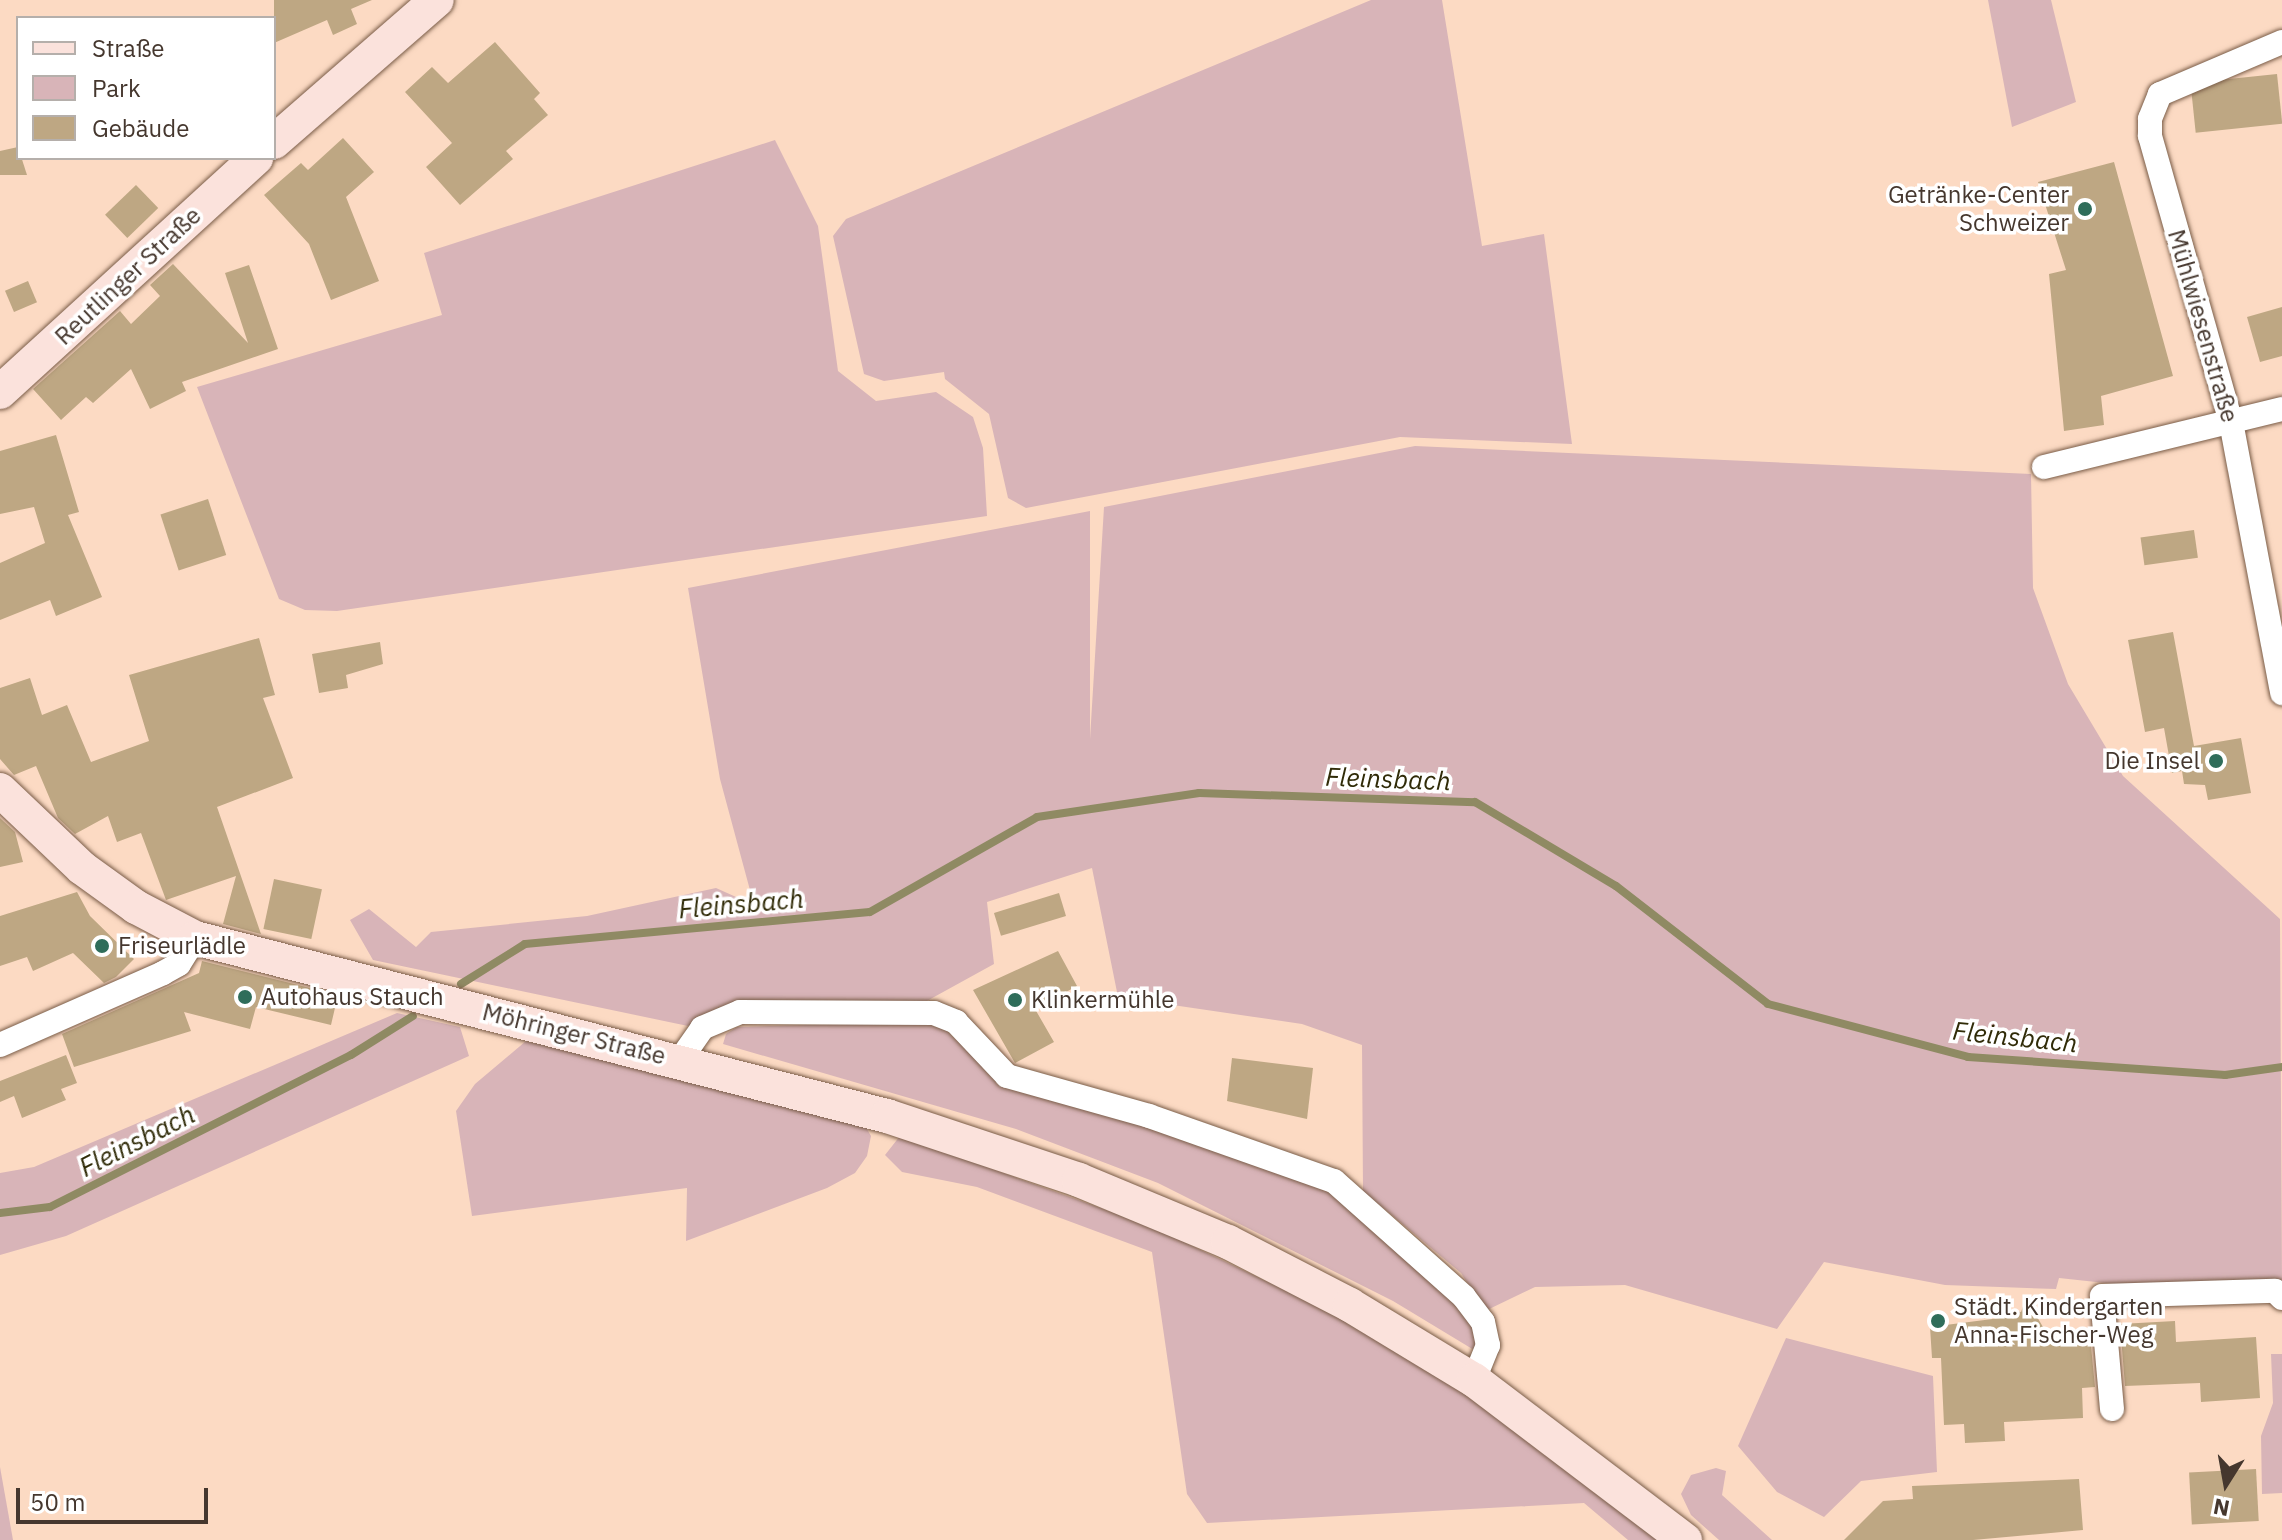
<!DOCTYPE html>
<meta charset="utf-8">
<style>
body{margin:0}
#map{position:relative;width:2282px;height:1540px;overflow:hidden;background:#fcdac3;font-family:"IBM Plex Sans",sans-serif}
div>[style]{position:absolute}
.green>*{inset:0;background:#d8b4b8}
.stream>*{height:8px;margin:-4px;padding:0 4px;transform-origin:4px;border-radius:4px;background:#8f8a63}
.building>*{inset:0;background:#bea783;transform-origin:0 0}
.roads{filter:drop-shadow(0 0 2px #795c47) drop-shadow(0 0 2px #795c47)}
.street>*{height:24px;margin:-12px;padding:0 12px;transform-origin:12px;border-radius:12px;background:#fff}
.secondary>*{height:34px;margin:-17px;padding:0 17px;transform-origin:17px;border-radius:17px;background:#fbe2dc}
.dots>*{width:22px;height:22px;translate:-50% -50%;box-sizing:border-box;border:4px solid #fff;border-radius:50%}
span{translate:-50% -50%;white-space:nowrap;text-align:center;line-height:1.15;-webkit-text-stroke:7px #fff;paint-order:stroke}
.poi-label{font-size:24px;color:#45372e}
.right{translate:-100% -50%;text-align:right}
.left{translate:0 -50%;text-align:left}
.street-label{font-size:24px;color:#45372e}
.water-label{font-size:26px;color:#302b08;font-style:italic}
.legend{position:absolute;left:16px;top:16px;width:260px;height:144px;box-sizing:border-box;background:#fff;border:2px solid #b5afab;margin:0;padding:10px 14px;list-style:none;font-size:24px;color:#45372e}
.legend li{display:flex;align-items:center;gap:16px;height:40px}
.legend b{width:40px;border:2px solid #b5afab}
.north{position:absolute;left:2186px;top:1444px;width:80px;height:80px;-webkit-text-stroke:6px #fff;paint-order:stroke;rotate:191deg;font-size:22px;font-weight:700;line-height:32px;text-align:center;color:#45372e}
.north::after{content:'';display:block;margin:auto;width:28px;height:36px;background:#45372e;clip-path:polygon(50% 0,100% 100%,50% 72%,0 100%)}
.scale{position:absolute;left:16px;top:1488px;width:192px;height:36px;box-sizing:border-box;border:4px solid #45372e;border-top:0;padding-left:10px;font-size:24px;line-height:28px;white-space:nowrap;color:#45372e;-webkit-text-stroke:6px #fff;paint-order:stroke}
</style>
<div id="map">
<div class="green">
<div style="clip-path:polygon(1371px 0,1442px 0,1482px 246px,1544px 234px,1572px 444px,1400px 437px,1026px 508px,1008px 498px,989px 414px,945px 379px,944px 372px,884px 381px,864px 374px,833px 236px,846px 219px)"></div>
<div style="clip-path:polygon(1988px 0,2051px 0,2076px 102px,2012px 127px)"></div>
<div style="clip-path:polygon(775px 140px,818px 226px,838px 371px,876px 401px,936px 392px,973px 417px,983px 448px,987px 516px,337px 611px,305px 610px,279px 599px,197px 387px,442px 315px,424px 253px)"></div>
<div style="clip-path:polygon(1415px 446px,2031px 474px,2033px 588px,2068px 684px,2123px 776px,2280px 919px,2282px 1285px,2152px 1288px,2059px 1278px,2056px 1289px,1945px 1285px,1824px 1262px,1777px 1329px,1625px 1285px,1535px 1287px,1485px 1311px,1461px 1273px,1363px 1191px,1362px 1045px,1302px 1024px,1118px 997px,1092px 868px,987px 902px,994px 964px,925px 1002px,714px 1011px,688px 1026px,373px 960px,350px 920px,369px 909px,416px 947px,431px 932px,587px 916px,716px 888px,754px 905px,720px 779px,688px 588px,1090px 511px,1090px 739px,1104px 507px)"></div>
<div style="clip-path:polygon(397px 1013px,460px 1027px,469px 1056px,66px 1236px,0 1255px,0 1173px,34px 1167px)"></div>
<div style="clip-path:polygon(921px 1022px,946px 1030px,996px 1078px,1158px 1126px,1330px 1190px,1462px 1301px,1480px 1343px,1474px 1350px,1393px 1301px,1158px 1183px,1016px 1129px,723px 1044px,726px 1034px,737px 1027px)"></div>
<div style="clip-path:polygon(526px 1041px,864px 1124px,871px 1136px,867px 1156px,855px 1173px,827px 1188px,686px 1241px,687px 1188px,472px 1216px,456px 1111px,475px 1084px)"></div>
<div style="clip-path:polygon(900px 1136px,1148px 1225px,1331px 1312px,1458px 1387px,1659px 1540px,1628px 1540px,1584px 1503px,1207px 1523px,1187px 1494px,1152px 1252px,977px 1187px,902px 1172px,885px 1155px)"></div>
<div style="clip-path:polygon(1786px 1338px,1933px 1376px,1937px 1472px,1861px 1481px,1824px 1517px,1777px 1492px,1738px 1446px)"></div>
<div style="clip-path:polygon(2271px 1354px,2282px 1354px,2282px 1493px,2262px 1494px,2261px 1436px,2273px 1403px)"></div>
<div style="clip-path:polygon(0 1467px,13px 1540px,0 1540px)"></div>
<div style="clip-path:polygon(1716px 1468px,1726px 1471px,1722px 1495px,1772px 1540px,1719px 1540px,1691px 1515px,1681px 1494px,1691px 1475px)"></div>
</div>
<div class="stream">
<div style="left:461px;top:984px;width:75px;rotate:-32deg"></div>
<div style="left:525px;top:944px;width:346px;rotate:-5.3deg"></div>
<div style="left:870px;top:912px;width:192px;rotate:-29.6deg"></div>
<div style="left:1037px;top:817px;width:164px;rotate:-8.4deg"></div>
<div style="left:1199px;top:793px;width:276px;rotate:1.9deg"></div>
<div style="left:1475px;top:802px;width:164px;rotate:30.8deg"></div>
<div style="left:1616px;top:886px;width:192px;rotate:37.8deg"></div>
<div style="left:1768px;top:1004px;width:207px;rotate:14.8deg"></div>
<div style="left:1968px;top:1057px;width:258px;rotate:4deg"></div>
<div style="left:2225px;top:1075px;width:58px;rotate:-8deg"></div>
<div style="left:0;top:1213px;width:50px;rotate:-6.8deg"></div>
<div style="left:50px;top:1207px;width:337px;rotate:-26.8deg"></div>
<div style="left:351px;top:1055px;width:73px;rotate:-32.2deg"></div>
</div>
<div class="building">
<div style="clip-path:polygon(274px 0,372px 0,351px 9px,357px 24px,333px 35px,327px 20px,274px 43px)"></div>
<div style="clip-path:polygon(495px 42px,540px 93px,534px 99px,548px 115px,506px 151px,513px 159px,460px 205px,426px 167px,452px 143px,405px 92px,432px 67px,448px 83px)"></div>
<div style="left:2277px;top:74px;width:50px;height:87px;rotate:84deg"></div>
<div style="clip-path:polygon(343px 138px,374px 172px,346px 197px,379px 281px,331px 300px,309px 244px,264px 195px,301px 163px,308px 170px)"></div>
<div style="clip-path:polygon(18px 147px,27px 175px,0 175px,0 151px)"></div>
<div style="clip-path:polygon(2114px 162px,2173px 376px,2101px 396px,2104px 425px,2064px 431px,2049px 274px,2066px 270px,2038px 182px)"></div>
<div style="left:136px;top:185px;width:32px;height:43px;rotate:46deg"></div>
<div style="clip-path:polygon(173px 264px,248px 343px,225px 273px,249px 265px,278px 349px,182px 382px,186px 391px,150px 409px,131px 369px,93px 403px,86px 397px,61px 420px,33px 389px,120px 311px,131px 324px,160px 296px,150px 285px)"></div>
<div style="left:28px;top:281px;width:23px;height:25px;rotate:67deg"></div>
<div style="clip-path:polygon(2282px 307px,2282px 356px,2260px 362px,2247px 317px)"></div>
<div style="clip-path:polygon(56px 435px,79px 512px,68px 515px,102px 597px,56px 616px,50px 600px,0 620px,0 563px,45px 543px,34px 507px,0 514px,0 451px)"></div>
<div style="left:208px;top:499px;width:59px;height:50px;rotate:72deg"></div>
<div style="left:2194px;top:530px;width:28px;height:54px;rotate:82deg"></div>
<div style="clip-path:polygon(2173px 632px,2194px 746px,2241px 738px,2251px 793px,2208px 800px,2205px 785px,2184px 784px,2182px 771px,2172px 773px,2164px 728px,2145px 732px,2128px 640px)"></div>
<div style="clip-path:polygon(259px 638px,275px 695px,263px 698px,293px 778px,217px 807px,261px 934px,223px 924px,236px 876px,166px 900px,141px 833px,117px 842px,108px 816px,75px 834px,58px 818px,36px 766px,14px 775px,0 759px,0 688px,30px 678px,42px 715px,67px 705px,91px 762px,149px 741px,129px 675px)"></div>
<div style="clip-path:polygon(380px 642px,383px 664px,346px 675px,348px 688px,319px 693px,312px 654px)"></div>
<div style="clip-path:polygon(0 818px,15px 832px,23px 862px,0 867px)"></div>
<div style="left:274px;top:879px;width:49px;height:51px;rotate:12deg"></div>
<div style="clip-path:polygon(77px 892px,90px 916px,134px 959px,116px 977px,104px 983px,73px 953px,33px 971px,27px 957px,0 966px,0 916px)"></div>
<div style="left:1059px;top:893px;width:24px;height:68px;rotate:73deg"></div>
<div style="clip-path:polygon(1058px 951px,1077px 986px,1035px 1009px,1054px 1042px,1015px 1063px,973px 990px)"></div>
<div style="clip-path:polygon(202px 961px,338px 995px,331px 1025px,256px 1007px,250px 1029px,184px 1012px,191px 1031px,74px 1067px,62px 1034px,199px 973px)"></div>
<div style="clip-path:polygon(66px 1055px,77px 1083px,61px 1089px,66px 1100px,22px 1118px,14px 1096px,0 1102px,0 1081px)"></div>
<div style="clip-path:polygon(1232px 1058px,1313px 1068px,1307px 1119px,1227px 1101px)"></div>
<div style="clip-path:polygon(2026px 1298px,2050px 1339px,2090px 1336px,2095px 1387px,2082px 1388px,2083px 1418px,2004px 1422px,2005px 1441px,1965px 1443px,1964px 1424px,1944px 1425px,1941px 1358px,1932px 1358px,1930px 1327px,2008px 1317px,2008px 1309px,2021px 1312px)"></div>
<div style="clip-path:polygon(2175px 1321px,2176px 1342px,2256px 1337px,2260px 1398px,2201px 1402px,2200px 1383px,2125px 1386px,2120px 1324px)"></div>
<div style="left:2256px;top:1469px;width:52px;height:67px;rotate:87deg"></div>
<div style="clip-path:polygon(2079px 1479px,2083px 1530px,1973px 1540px,1844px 1540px,1883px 1501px,1913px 1499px,1912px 1486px)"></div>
</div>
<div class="roads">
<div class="street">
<div style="left:2282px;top:42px;width:133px;rotate:156.9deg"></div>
<div style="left:2160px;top:94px;width:27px;rotate:112deg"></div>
<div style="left:2150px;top:119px;width:17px;rotate:90deg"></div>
<div style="left:2150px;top:136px;width:297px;rotate:74.2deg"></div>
<div style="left:2231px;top:422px;width:276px;rotate:79.3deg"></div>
<div style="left:2044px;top:467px;width:245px;rotate:-13.7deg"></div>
<div style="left:0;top:1045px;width:178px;rotate:-23.8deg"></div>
<div style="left:163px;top:973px;width:18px;rotate:-29deg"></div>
<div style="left:179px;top:964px;width:31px;rotate:-58deg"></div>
<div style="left:680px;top:1060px;width:39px;rotate:-55deg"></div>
<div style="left:702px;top:1028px;width:41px;rotate:-22.8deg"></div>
<div style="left:740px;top:1012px;width:194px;rotate:0.3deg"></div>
<div style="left:934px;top:1013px;width:24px;rotate:22deg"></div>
<div style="left:956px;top:1022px;width:74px;rotate:46.6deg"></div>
<div style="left:1007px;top:1076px;width:148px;rotate:15.7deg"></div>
<div style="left:1149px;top:1116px;width:196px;rotate:19.4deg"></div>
<div style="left:1334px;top:1181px;width:174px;rotate:41.7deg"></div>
<div style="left:1464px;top:1297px;width:31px;rotate:53deg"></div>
<div style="left:1483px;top:1322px;width:24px;rotate:78deg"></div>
<div style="left:1488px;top:1345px;width:38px;rotate:112deg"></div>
<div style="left:2112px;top:1409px;width:113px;rotate:-95.1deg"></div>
<div style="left:2102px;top:1296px;width:173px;rotate:-1.7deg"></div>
<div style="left:2275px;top:1291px;width:10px;rotate:45deg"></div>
</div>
<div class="secondary">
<div style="left:274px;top:142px;width:216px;rotate:-41.1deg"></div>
<div style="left:0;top:392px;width:347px;rotate:-42.4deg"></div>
<div style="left:0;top:790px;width:113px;rotate:43.6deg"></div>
<div style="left:82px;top:868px;width:67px;rotate:35.8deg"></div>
<div style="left:136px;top:907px;width:67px;rotate:27.7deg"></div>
<div style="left:195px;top:938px;width:715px;rotate:14.43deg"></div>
<div style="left:887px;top:1116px;width:202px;rotate:18.4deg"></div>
<div style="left:1079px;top:1180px;width:161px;rotate:22.6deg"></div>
<div style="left:1228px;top:1242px;width:137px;rotate:27.3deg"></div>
<div style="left:1350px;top:1305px;width:145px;rotate:31.2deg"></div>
<div style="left:1474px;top:1380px;width:265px;rotate:37.2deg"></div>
</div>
</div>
<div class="dots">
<div style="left:2085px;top:209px;background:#2f6d5a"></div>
<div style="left:2216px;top:761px;background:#2f6d5a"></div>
<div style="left:102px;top:946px;background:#2f6d5a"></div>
<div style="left:245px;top:997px;background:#2f6d5a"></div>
<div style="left:1015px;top:1000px;background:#2f6d5a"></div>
<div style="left:1938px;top:1321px;background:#2f6d5a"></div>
</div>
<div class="poi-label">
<span class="right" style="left:2069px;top:209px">Getränke-Center<br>Schweizer</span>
<span class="right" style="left:2200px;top:761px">Die Insel</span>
<span class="left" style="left:118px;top:946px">Friseurlädle</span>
<span class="left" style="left:261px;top:997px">Autohaus Stauch</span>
<span class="left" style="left:1031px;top:1000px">Klinkermühle</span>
<span class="left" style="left:1954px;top:1321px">Städt. Kindergarten<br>Anna-Fischer-Weg</span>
</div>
<div class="street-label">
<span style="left:128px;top:276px;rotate:-43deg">Reutlinger Straße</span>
<span style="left:2203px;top:326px;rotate:74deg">Mühlwiesenstraße</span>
<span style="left:574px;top:1034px;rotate:14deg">Möhringer Straße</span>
</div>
<div class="water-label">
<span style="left:1388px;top:779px;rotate:2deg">Fleinsbach</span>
<span style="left:741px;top:904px;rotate:-5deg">Fleinsbach</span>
<span style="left:2015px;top:1037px;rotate:6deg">Fleinsbach</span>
<span style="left:137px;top:1141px;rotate:-27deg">Fleinsbach</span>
</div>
<ul class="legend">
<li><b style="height:10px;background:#fbe2dc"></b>Straße</li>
<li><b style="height:22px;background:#d8b4b8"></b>Park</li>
<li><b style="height:22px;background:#bea783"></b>Gebäude</li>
</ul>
<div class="north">N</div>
<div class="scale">50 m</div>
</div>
